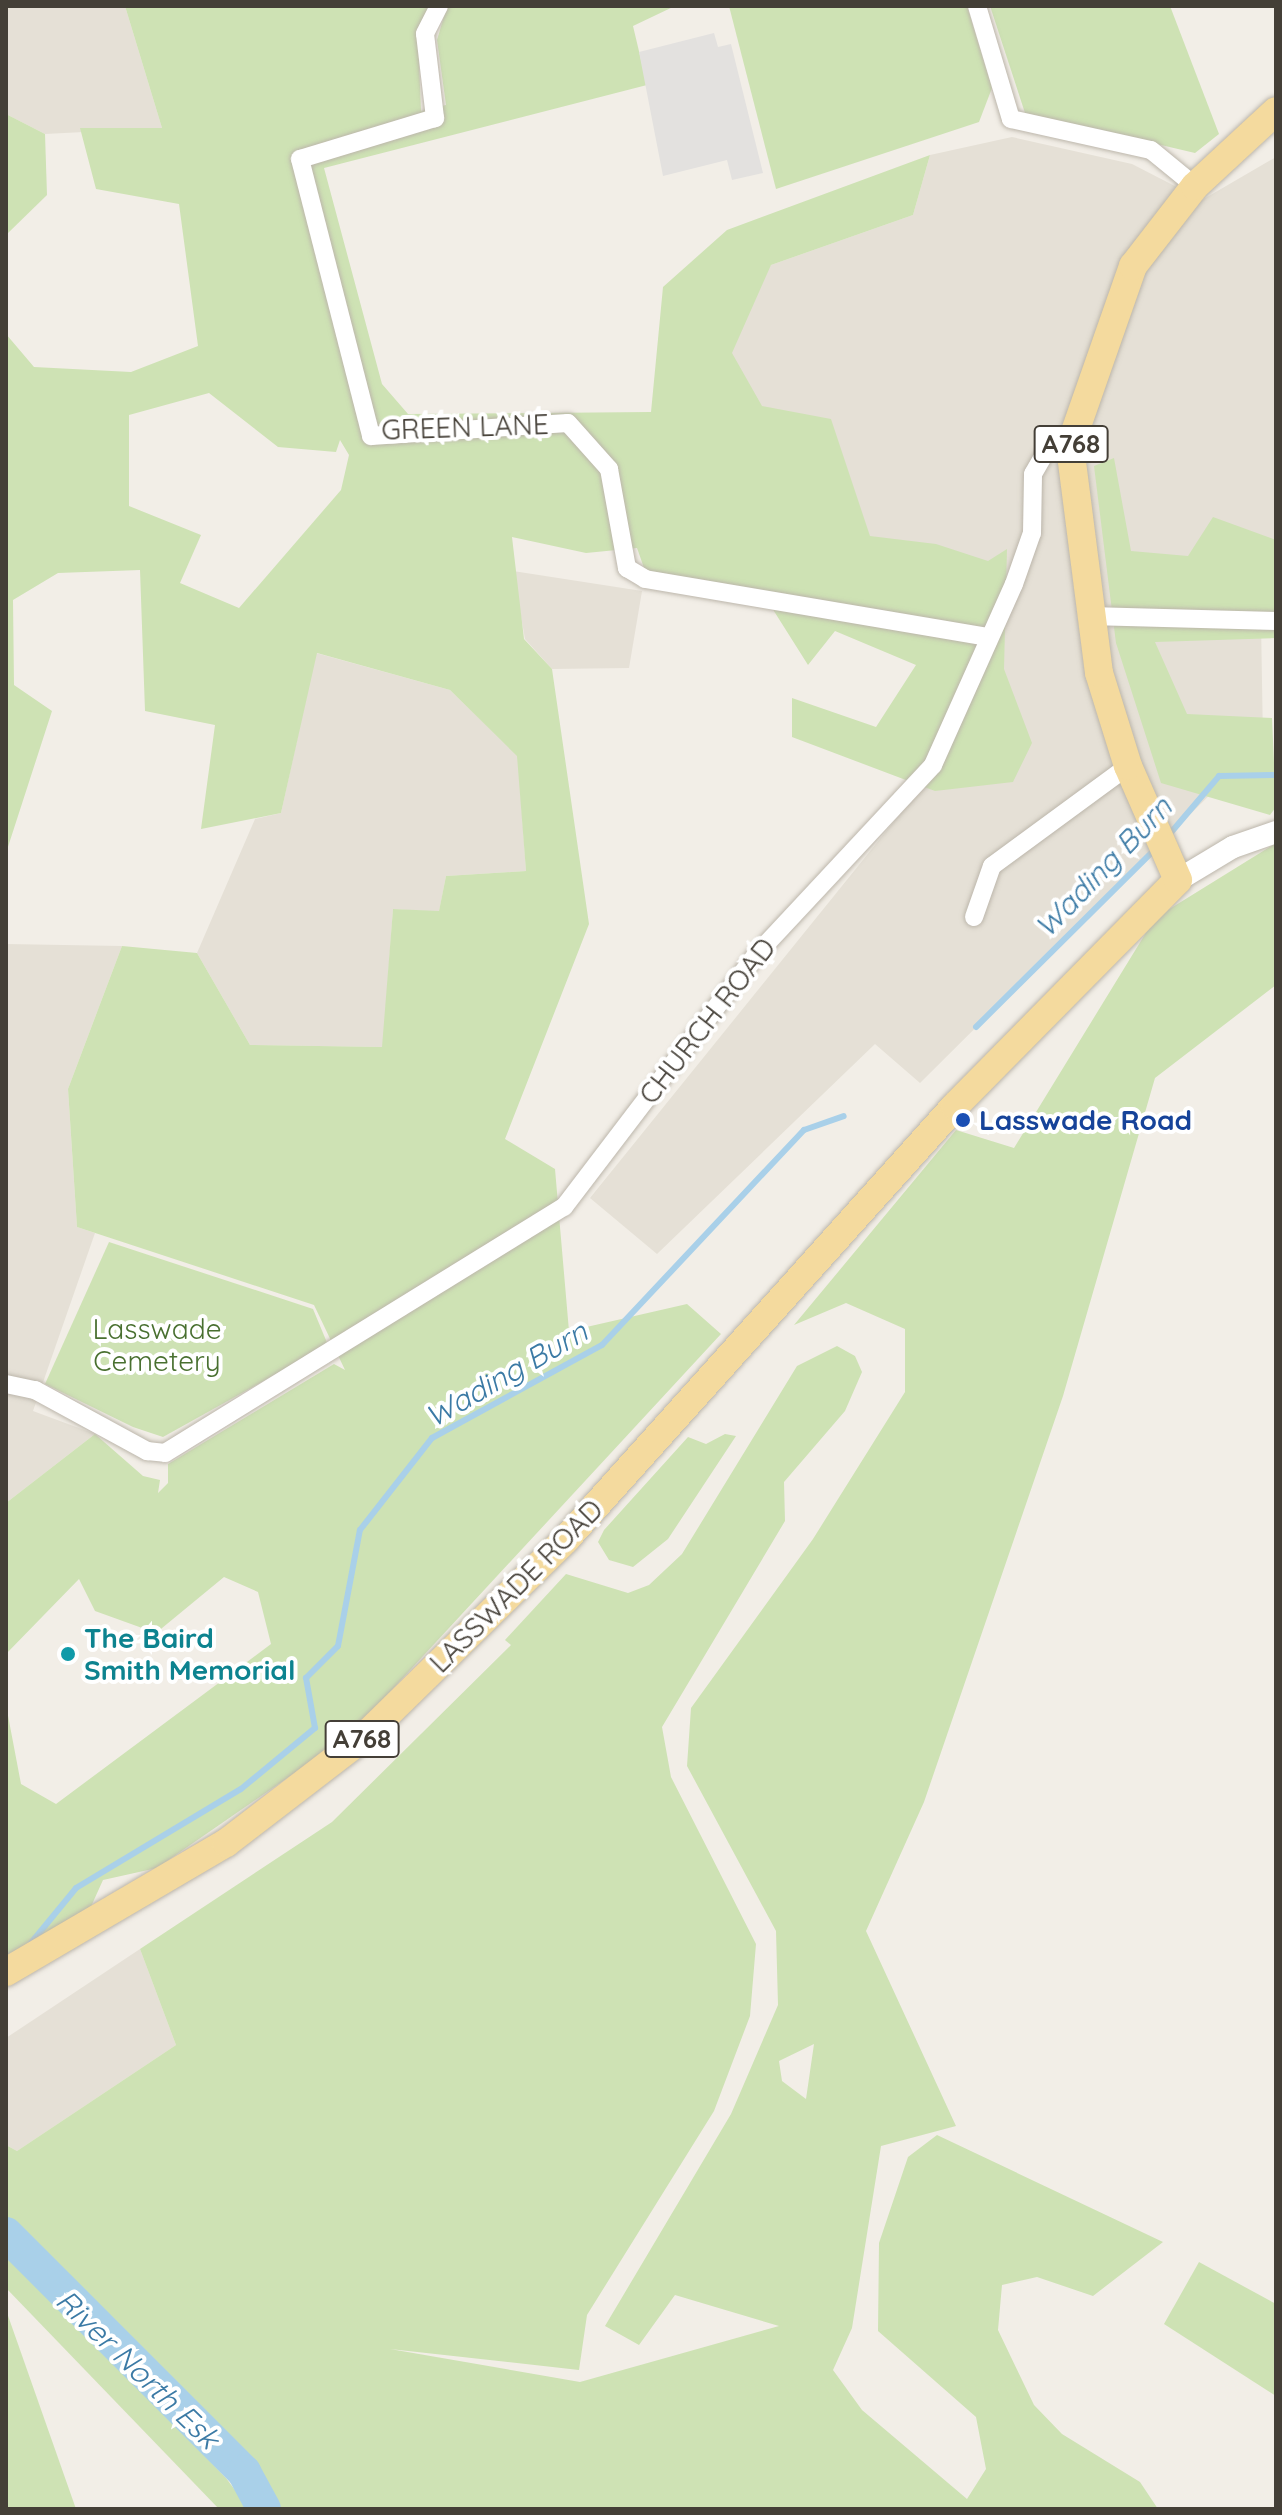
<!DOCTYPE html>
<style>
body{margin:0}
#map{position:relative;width:1282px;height:2515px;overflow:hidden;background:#f2eee7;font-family:Quicksand,sans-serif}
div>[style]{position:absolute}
.residential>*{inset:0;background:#e5e0d6}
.green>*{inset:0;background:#cee2b4}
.parking>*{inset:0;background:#e3e1df}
.stream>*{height:6px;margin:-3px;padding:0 3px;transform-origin:3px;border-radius:3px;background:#a9d0e9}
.river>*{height:34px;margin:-17px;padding:0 17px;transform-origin:17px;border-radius:17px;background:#a9d0e9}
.roads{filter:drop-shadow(0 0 2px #bcb6ab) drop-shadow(0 0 2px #bcb6ab)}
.minor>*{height:18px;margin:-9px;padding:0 9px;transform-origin:9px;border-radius:9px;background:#fff}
.tertiary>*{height:22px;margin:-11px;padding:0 11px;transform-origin:11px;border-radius:11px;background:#fff}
.primary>*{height:28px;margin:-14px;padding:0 14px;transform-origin:14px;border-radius:14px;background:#f4da9e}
.dots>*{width:22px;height:22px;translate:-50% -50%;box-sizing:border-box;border:4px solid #fff;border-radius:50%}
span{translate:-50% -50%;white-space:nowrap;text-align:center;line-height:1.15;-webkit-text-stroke:8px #fff;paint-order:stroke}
.shield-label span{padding:2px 6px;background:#fff;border:2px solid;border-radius:6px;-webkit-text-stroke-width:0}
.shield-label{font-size:26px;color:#443f37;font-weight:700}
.street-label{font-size:28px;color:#443f37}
.transit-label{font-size:28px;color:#164399;font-weight:700}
.left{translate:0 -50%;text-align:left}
.park-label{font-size:28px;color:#497030}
.culture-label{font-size:28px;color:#0d838f;font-weight:700}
.water-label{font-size:30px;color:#3b7aa5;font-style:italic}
.frame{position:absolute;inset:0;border:8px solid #443f37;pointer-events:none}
</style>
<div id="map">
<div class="residential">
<div style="clip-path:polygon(6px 6px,125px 6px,162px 128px,45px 134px,6px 114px)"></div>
<div style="clip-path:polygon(1012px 137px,1132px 164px,1202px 200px,1276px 157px,1276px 560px,1260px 561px,1263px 742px,920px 1083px,875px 1044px,657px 1254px,590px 1198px,997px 694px,807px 542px,678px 344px,771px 265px,913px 215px,930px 155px)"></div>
<div style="clip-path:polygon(513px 571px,642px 591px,629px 668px,552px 669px,525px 639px)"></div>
<div style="clip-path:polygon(316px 653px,450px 690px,518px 756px,526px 871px,446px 876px,439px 912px,393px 909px,383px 1047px,250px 1045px,197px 953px,255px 819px,281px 813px)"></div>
<div style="clip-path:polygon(6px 944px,122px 946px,68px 1089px,77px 1227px,95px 1233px,33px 1411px,95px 1434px,6px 1503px)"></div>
<div style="clip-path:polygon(140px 1949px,176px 2045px,17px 2151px,6px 2145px,6px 2038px)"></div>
</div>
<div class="green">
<div style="clip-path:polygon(evenodd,125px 6px,432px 6px,418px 36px,421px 111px,446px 105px,437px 40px,447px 6px,675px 6px,633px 26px,647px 85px,324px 168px,382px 384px,408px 414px,651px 412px,663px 287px,727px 230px,930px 155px,913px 215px,771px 265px,732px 353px,762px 406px,831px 419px,870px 536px,936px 544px,988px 561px,1007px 549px,1004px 669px,1032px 743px,1013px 782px,935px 791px,792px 737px,792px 698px,876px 727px,916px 665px,835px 631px,808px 665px,772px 608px,649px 582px,637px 548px,586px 553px,512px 537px,524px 639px,552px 669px,589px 924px,505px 1139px,555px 1169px,569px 1331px,687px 1304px,721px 1334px,351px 1734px,157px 1868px,103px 1880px,89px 1911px,6px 1960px,6px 1705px,21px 1784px,56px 1804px,271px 1644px,258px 1592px,224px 1577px,156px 1633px,95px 1611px,79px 1579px,6px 1654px,6px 1503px,95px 1434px,143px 1476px,160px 1480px,158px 1493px,168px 1483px,168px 1464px,334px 1364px,345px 1370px,314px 1305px,77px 1227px,68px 1089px,122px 946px,197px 953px,250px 1045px,382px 1047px,393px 909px,439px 911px,446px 876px,526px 871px,517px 756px,450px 690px,317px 653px,281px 813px,201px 829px,215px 725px,145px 711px,140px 570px,58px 573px,13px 600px,14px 685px,52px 711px,6px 853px,6px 334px,34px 367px,131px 372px,198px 346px,179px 204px,96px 189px,80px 128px,162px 128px,125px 6px,209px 393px,278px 447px,336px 452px,340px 440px,349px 455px,341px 490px,239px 608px,180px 583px,201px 535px,129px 506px,129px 415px,209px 393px)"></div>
<div style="clip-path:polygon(729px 6px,967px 6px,992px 88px,979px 122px,776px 189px)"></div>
<div style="clip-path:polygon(990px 6px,1170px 6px,1219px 134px,1195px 153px,1025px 113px)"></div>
<div style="clip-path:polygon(6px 114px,45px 134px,47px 195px,6px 235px)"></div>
<div style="clip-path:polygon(1114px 458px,1131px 551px,1188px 556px,1213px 517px,1276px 540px,1276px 638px,1155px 642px,1187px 714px,1272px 718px,1276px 807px,1270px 815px,1161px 783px,1116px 643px,1094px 466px)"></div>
<div style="clip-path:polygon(evenodd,1276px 843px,1276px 985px,1155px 1078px,1063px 1396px,924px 1802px,866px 1931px,956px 2126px,881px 2146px,852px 2328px,833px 2370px,862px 2410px,967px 2499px,986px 2469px,976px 2417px,878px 2331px,879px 2243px,908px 2157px,937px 2135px,1163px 2242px,1093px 2296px,1037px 2277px,1002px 2285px,998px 2330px,1034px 2405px,1062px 2434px,1140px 2482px,1158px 2509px,281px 2509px,254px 2465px,6px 2216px,6px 2145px,17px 2151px,176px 2045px,140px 1949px,332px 1822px,511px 1645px,505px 1640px,566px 1574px,628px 1593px,649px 1585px,682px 1554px,797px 1366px,837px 1346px,855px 1356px,862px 1372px,845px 1411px,784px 1482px,785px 1521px,662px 1727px,671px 1777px,756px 1944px,750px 2016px,714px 2111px,587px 2315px,579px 2370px,390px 2349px,580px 2382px,779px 2326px,675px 2295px,639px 2345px,605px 2326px,731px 2114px,778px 2005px,776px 1931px,687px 1766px,691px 1708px,813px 1539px,905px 1392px,905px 1329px,846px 1303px,794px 1325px,956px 1130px,1014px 1148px,1155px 918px,1276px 843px,814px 2044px,806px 2099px,782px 2081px,779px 2061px,814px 2044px)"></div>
<div style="clip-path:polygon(109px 1242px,313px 1309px,328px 1345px,163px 1437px,133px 1427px,45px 1384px)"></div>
<div style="clip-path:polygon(725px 1434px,736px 1436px,668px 1539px,633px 1567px,609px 1560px,598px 1542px,604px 1530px,688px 1437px,706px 1444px)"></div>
<div style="clip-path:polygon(6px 2248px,226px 2478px,249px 2509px,219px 2509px,6px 2288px)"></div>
<div style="clip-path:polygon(1199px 2262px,1276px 2304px,1276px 2396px,1164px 2324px)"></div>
<div style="clip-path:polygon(6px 2310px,76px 2509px,6px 2509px)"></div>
</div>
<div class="parking">
<div style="clip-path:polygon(714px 33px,718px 47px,731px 44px,763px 173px,732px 180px,727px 160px,663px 176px,639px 52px)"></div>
</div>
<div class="stream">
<div style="left:1168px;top:836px;width:79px;rotate:-49.6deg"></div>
<div style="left:1219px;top:776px;width:57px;rotate:-1deg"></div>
<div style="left:976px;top:1027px;width:251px;rotate:-44.8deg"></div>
<div style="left:31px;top:1943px;width:71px;rotate:-50.7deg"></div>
<div style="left:76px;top:1888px;width:192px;rotate:-31deg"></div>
<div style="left:241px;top:1789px;width:96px;rotate:-39.5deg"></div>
<div style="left:315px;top:1728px;width:51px;rotate:-100.2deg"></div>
<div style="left:306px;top:1678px;width:45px;rotate:-45deg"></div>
<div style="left:338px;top:1646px;width:118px;rotate:-79.3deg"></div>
<div style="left:360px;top:1530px;width:117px;rotate:-52deg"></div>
<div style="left:432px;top:1438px;width:194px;rotate:-28.7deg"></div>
<div style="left:602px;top:1345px;width:295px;rotate:-46.8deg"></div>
<div style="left:804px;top:1130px;width:42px;rotate:-19.3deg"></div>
</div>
<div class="river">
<div style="left:6px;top:2234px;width:337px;rotate:45deg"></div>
<div style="left:244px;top:2472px;width:42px;rotate:61.6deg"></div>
</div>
<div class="roads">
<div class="minor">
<div style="left:439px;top:6px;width:31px;rotate:117deg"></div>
<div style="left:425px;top:34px;width:85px;rotate:83.2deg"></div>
<div style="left:435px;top:118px;width:141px;rotate:163.1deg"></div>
<div style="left:300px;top:159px;width:286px;rotate:75.6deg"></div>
<div style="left:371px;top:436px;width:197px;rotate:-3.8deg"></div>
<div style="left:568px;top:423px;width:62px;rotate:48.3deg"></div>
<div style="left:609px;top:469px;width:101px;rotate:79.7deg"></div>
<div style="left:627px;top:568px;width:21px;rotate:31deg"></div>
<div style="left:645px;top:579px;width:347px;rotate:9.6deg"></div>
<div style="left:977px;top:6px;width:118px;rotate:73.3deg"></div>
<div style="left:1011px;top:119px;width:143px;rotate:12.5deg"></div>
<div style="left:1151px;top:150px;width:57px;rotate:39.3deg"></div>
<div style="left:1089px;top:616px;width:187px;rotate:1.5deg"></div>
<div style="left:974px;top:917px;width:54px;rotate:-70.6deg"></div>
<div style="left:992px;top:866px;width:169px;rotate:-36.3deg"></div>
<div style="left:6px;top:1384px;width:30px;rotate:12deg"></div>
<div style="left:35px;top:1390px;width:128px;rotate:28.6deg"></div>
<div style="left:147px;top:1451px;width:18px;rotate:6deg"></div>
<div style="left:165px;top:1453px;width:469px;rotate:-31.7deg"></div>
<div style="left:564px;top:1207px;width:315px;rotate:-52.7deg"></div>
<div style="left:755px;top:956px;width:261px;rotate:-47deg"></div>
<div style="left:933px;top:765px;width:198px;rotate:-65.9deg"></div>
<div style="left:1014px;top:584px;width:54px;rotate:-70.6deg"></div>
<div style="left:1032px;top:533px;width:59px;rotate:-89deg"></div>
<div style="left:1033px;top:474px;width:28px;rotate:-60deg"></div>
<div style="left:1047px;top:450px;width:23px;rotate:-10deg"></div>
</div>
<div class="tertiary">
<div style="left:1178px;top:880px;width:64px;rotate:-31deg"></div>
<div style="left:1233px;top:847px;width:46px;rotate:-19.2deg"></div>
</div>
<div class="primary">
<div style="left:6px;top:1972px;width:255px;rotate:-30.4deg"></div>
<div style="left:226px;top:1843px;width:173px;rotate:-37.5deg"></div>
<div style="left:363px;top:1738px;width:284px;rotate:-44.4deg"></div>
<div style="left:566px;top:1539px;width:582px;rotate:-48.06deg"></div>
<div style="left:955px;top:1106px;width:317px;rotate:-45.4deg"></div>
<div style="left:1178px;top:880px;width:124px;rotate:-113.7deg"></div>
<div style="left:1128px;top:766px;width:97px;rotate:-107.3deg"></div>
<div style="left:1099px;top:673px;width:229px;rotate:-97.3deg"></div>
<div style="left:1070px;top:446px;width:191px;rotate:-70.7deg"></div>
<div style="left:1133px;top:266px;width:101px;rotate:-52.2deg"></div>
<div style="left:1195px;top:186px;width:110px;rotate:-42.8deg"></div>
</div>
</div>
<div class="dots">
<div style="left:963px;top:1120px;background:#1a4fb4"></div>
<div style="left:68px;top:1654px;background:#0f9aa8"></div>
</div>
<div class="shield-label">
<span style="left:1071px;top:444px">A768</span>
<span style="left:362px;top:1739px">A768</span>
</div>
<div class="street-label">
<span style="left:465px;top:427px;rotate:-2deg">GREEN LANE</span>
<span style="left:707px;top:1021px;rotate:-52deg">CHURCH ROAD</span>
<span style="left:516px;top:1586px;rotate:-45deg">LASSWADE ROAD</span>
</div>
<div class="transit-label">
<span class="left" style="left:979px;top:1120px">Lasswade Road</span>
</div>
<div class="park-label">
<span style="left:157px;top:1345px">Lasswade<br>Cemetery</span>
</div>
<div class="culture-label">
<span class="left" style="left:84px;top:1654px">The Baird<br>Smith Memorial</span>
</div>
<div class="water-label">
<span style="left:1103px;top:867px;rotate:-46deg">Wading Burn</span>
<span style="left:506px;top:1374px;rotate:-30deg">Wading Burn</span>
<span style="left:138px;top:2369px;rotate:44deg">River North Esk</span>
</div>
<div class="frame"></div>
</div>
